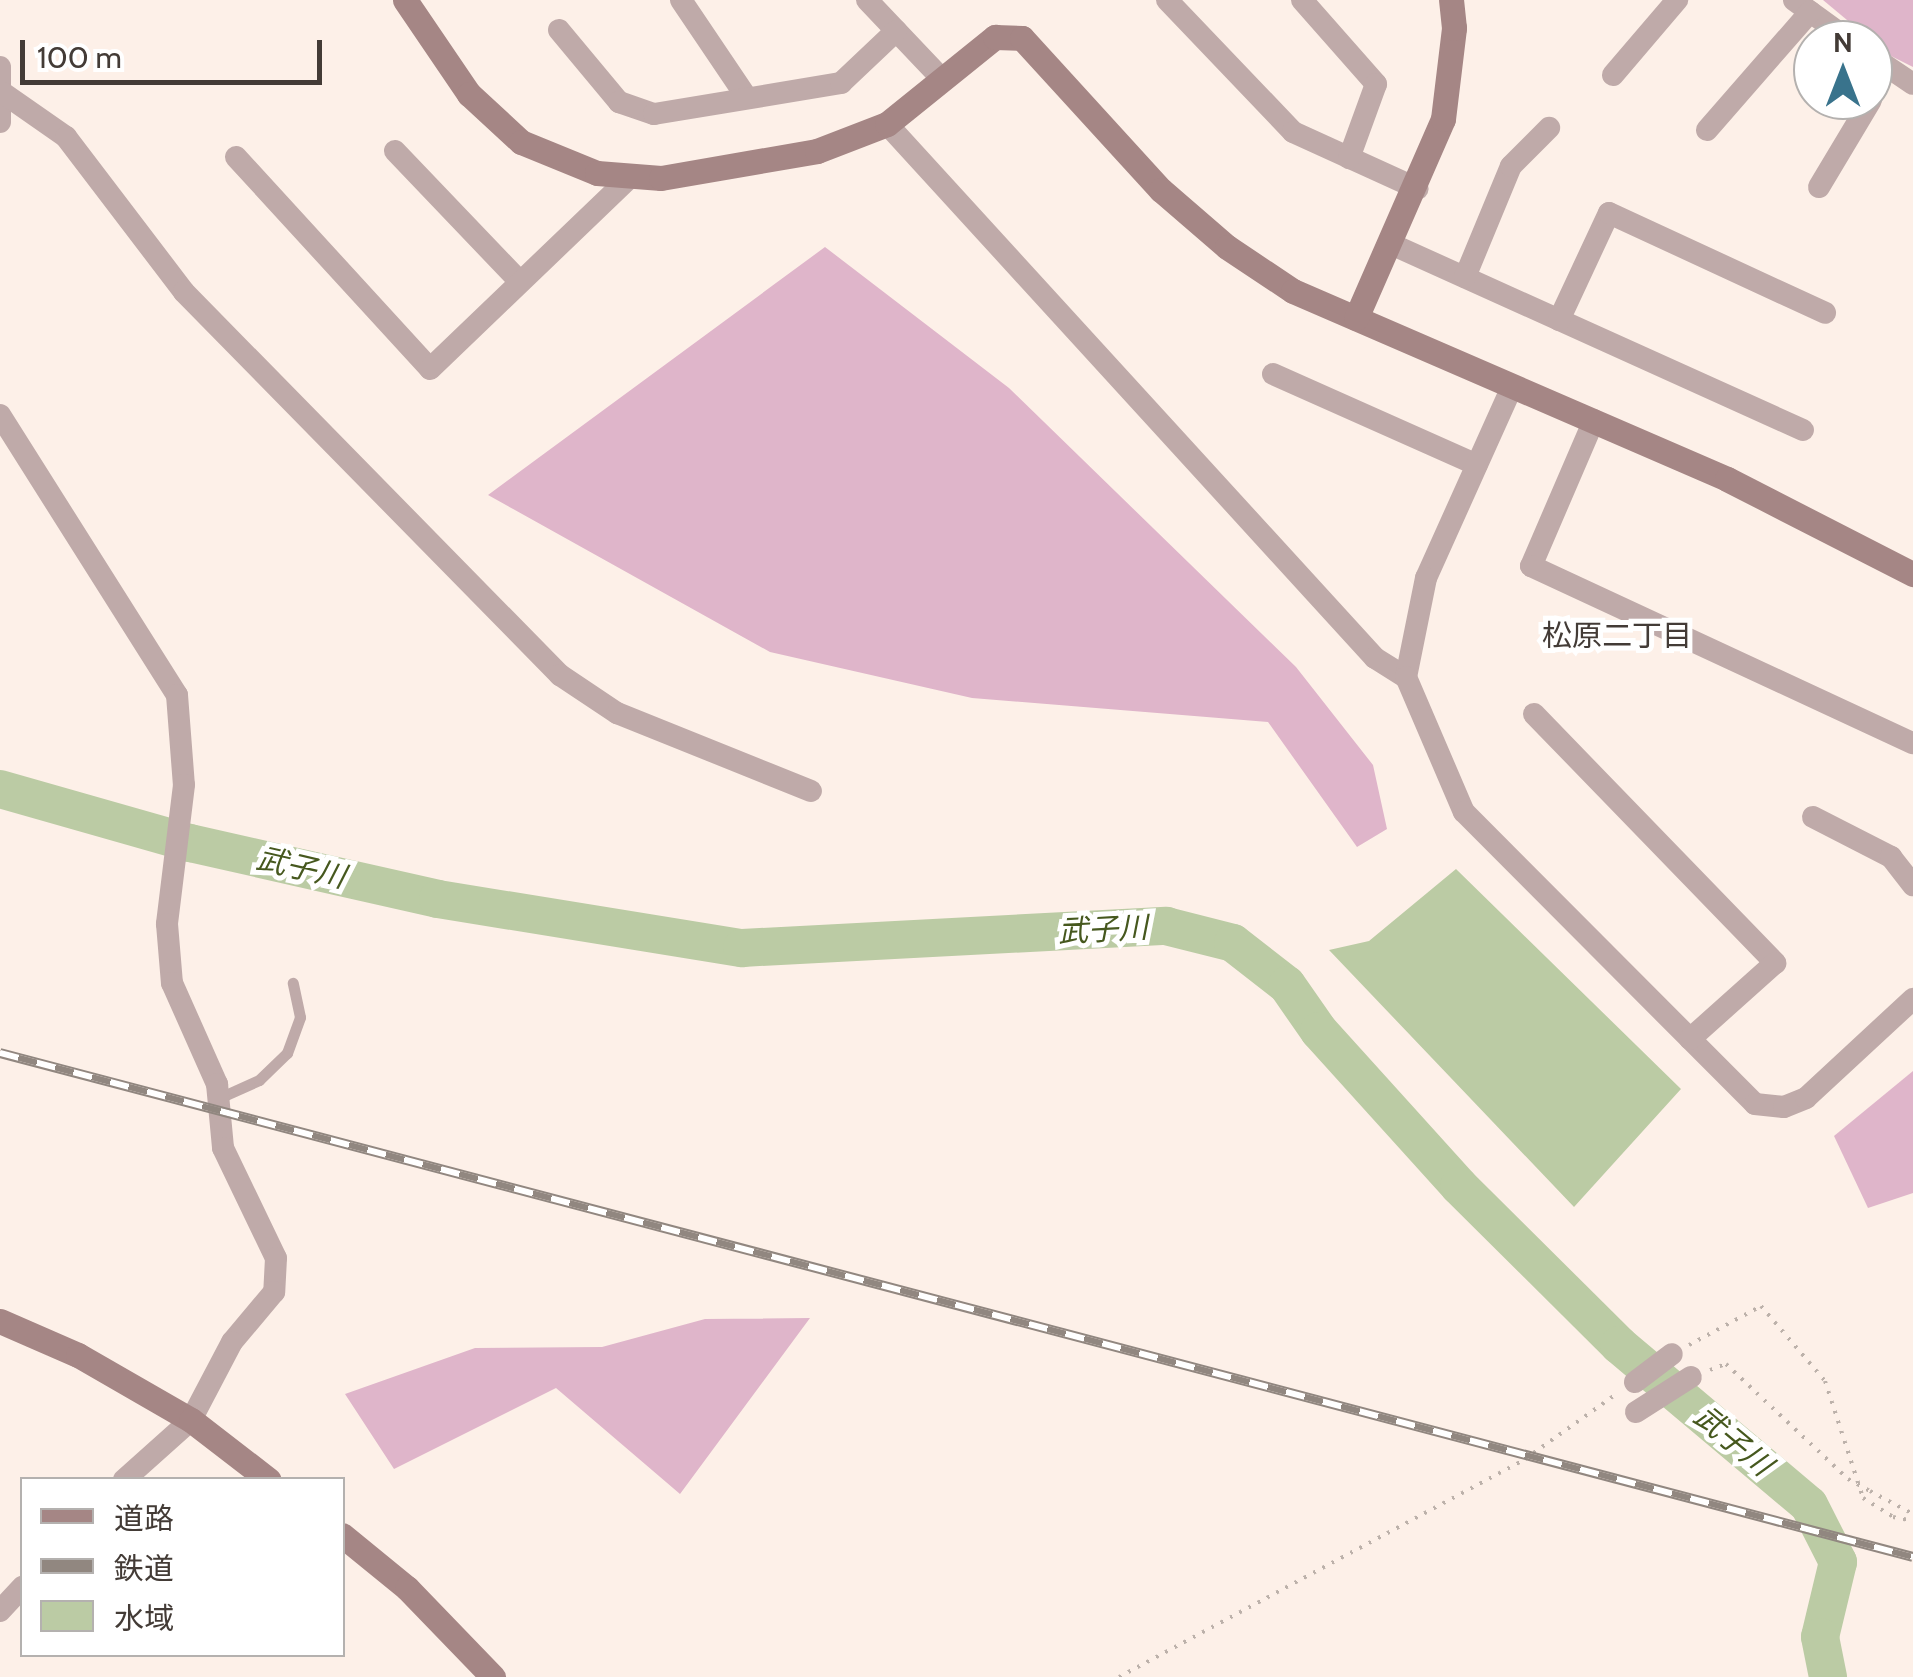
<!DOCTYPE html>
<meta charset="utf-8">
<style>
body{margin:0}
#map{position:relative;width:1913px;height:1677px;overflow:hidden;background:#fdf0e8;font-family:Cabin,"Noto Sans JP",sans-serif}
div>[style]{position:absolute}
.forest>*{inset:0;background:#dfb5ca}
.water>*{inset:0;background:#bbcba4}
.river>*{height:38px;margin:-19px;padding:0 19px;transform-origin:19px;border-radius:19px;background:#bbcba4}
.path>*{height:4px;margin-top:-2px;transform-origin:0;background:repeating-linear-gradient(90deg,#bcb1aa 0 2.5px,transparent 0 10.5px)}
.lane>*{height:11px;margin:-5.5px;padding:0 5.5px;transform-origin:5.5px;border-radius:5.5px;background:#bfaaa9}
.street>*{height:22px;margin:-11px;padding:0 11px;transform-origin:11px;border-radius:11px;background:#bfaaa9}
.secondary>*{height:25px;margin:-12.5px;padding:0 12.5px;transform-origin:12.5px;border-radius:12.5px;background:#a58685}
.rail>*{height:10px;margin-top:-5px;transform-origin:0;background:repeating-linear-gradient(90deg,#fff 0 19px,#918780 0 38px);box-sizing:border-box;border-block:2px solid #918780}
.path-bridge>*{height:4px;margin-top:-2px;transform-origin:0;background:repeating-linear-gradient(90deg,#bcb1aa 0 2.5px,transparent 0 10.5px)}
span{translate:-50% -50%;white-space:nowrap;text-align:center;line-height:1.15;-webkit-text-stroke:10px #fff;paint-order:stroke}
.neighbourhood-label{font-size:30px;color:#433b36}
.water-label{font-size:30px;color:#46581e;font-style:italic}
.legend{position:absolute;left:20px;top:1477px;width:325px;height:180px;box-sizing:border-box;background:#fff;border:2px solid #b4b1af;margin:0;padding:12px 18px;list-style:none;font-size:30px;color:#433b36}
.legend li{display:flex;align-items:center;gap:20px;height:50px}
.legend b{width:50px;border:2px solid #b4b1af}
.north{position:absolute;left:1793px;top:20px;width:100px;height:100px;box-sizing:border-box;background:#fff;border:2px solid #b4b1af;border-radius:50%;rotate:0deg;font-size:28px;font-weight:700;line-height:40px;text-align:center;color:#433b36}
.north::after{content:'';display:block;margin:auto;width:35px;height:45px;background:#39738c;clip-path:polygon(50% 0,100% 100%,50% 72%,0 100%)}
.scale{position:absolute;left:20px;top:40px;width:302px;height:45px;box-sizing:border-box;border:5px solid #433b36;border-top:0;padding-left:12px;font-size:30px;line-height:35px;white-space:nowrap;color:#433b36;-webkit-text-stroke:8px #fff;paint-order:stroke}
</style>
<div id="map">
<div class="forest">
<div style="clip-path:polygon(1823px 0,1913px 0,1913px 67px,1889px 55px)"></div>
<div style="clip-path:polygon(825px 247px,1009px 388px,1296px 667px,1373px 765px,1387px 829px,1357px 847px,1268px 722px,972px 698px,770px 652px,488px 495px)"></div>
<div style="clip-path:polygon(1913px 1071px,1913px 1193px,1868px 1208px,1834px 1136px)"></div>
<div style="clip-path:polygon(810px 1318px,680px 1494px,556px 1388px,394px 1469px,345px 1394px,475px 1348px,602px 1347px,705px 1319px)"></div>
</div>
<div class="water">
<div style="clip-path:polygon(1456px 869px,1681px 1089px,1574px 1207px,1329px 950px,1369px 941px)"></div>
</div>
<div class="river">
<div style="left:0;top:789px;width:198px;rotate:15.9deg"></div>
<div style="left:190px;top:843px;width:254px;rotate:12.7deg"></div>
<div style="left:438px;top:899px;width:308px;rotate:9.2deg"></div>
<div style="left:742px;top:948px;width:425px;rotate:-3deg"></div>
<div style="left:1166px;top:926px;width:69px;rotate:14.2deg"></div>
<div style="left:1233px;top:943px;width:68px;rotate:37.9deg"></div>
<div style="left:1287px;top:985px;width:56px;rotate:55.2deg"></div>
<div style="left:1319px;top:1031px;width:209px;rotate:47.9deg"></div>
<div style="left:1459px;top:1186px;width:226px;rotate:44.8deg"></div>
<div style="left:1619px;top:1345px;width:248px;rotate:40.1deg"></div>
<div style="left:1809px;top:1505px;width:64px;rotate:63deg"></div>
<div style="left:1838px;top:1562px;width:77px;rotate:103.5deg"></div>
<div style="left:1820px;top:1637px;width:41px;rotate:78.7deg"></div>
</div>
<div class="path">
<div style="left:1689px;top:1345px;width:82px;rotate:-28.4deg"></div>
<div style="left:1761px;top:1306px;width:99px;rotate:49.5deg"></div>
<div style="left:1825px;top:1381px;width:123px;rotate:72deg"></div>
<div style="left:1863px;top:1498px;width:36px;rotate:32deg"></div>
<div style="left:1893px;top:1517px;width:20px;rotate:11deg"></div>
<div style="left:1710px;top:1370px;width:17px;rotate:-21deg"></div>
<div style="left:1726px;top:1364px;width:168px;rotate:43.3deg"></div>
<div style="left:1870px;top:1491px;width:49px;rotate:28.1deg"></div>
<div style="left:1119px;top:1677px;width:461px;rotate:-28.2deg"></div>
<div style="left:1525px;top:1459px;width:114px;rotate:-35.4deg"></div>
</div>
<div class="lane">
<div style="left:219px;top:1098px;width:44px;rotate:-24.2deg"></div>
<div style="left:259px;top:1080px;width:39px;rotate:-44deg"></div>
<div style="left:287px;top:1053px;width:38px;rotate:-70deg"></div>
<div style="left:300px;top:1017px;width:35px;rotate:-102deg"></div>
</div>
<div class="street">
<div style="left:681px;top:0;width:118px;rotate:56deg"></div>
<div style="left:867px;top:0;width:110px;rotate:46.5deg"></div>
<div style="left:1167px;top:0;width:182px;rotate:46.3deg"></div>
<div style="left:1293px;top:132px;width:137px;rotate:24.5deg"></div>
<div style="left:1302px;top:0;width:112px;rotate:48.6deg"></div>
<div style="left:1376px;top:84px;width:79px;rotate:110deg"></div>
<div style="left:1794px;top:0;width:68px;rotate:36deg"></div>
<div style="left:559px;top:30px;width:94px;rotate:50.2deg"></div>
<div style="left:619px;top:102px;width:37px;rotate:19deg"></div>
<div style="left:654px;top:114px;width:190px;rotate:-9.4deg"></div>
<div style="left:841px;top:83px;width:76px;rotate:-43.4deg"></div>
<div style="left:1873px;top:57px;width:48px;rotate:34deg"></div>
<div style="left:0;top:67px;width:55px;rotate:90deg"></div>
<div style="left:1613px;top:75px;width:99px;rotate:-49.5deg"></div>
<div style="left:3px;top:93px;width:77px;rotate:34.9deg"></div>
<div style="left:66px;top:137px;width:195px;rotate:52.7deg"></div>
<div style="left:184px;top:292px;width:537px;rotate:45.53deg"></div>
<div style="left:560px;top:675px;width:69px;rotate:33.7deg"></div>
<div style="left:617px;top:713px;width:209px;rotate:21.9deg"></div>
<div style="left:887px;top:124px;width:723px;rotate:47.58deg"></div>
<div style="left:1375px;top:658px;width:36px;rotate:32deg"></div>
<div style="left:1707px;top:130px;width:157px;rotate:-48.9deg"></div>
<div style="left:395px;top:151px;width:181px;rotate:46.3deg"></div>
<div style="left:236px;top:157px;width:287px;rotate:47.5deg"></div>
<div style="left:430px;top:369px;width:279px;rotate:-43.8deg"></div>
<div style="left:1819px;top:187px;width:101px;rotate:-59.1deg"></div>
<div style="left:1391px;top:244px;width:452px;rotate:24.3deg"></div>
<div style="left:1465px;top:277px;width:120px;rotate:-67.5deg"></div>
<div style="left:1511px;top:166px;width:54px;rotate:-45deg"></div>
<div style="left:1559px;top:320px;width:118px;rotate:-65deg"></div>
<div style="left:1609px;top:213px;width:238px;rotate:24.8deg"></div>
<div style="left:1273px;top:374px;width:223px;rotate:24deg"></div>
<div style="left:1511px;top:389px;width:207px;rotate:114.2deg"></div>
<div style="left:1426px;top:578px;width:101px;rotate:101.4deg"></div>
<div style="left:1406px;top:677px;width:147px;rotate:66.8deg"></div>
<div style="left:1464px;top:812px;width:412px;rotate:45.1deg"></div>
<div style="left:1755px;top:1104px;width:29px;rotate:6deg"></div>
<div style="left:1784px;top:1107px;width:24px;rotate:-22deg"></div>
<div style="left:1806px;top:1098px;width:146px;rotate:-42.8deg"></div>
<div style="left:0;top:415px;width:331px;rotate:57.7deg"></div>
<div style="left:177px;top:695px;width:90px;rotate:85.6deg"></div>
<div style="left:184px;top:785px;width:140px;rotate:97deg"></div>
<div style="left:167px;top:924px;width:59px;rotate:85.2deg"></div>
<div style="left:172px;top:983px;width:111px;rotate:66deg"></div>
<div style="left:217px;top:1084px;width:64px;rotate:84.6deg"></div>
<div style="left:223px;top:1148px;width:122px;rotate:64.3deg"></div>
<div style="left:276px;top:1258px;width:34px;rotate:93deg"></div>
<div style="left:274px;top:1292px;width:65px;rotate:130deg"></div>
<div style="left:232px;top:1342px;width:88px;rotate:117.7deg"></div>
<div style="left:191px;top:1420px;width:90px;rotate:138.2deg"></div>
<div style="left:1594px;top:420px;width:159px;rotate:113.3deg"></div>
<div style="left:1531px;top:566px;width:421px;rotate:24.9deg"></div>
<div style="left:1534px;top:714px;width:347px;rotate:45.9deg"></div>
<div style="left:1775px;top:963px;width:114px;rotate:138.2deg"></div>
<div style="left:1813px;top:817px;width:88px;rotate:27.1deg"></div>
<div style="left:1891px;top:857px;width:36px;rotate:52deg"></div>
<div style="left:1635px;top:1382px;width:46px;rotate:-37.1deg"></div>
<div style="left:1636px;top:1412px;width:65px;rotate:-32.5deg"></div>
<div style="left:0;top:1611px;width:33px;rotate:-47deg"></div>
</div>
<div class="secondary">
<div style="left:405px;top:0;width:114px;rotate:55.8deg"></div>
<div style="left:469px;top:94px;width:71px;rotate:42.7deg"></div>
<div style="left:521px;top:142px;width:82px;rotate:22.2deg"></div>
<div style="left:597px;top:173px;width:64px;rotate:4.5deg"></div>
<div style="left:661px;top:178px;width:158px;rotate:-9.8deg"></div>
<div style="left:817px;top:151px;width:75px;rotate:-21.1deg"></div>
<div style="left:887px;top:124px;width:139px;rotate:-38.9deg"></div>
<div style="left:995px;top:37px;width:27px;rotate:2deg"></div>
<div style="left:1022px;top:38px;width:206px;rotate:47.6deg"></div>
<div style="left:1161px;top:190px;width:87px;rotate:40.8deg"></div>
<div style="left:1227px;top:247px;width:79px;rotate:33.7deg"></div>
<div style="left:1293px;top:291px;width:473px;rotate:23.4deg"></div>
<div style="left:1727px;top:479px;width:209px;rotate:27.1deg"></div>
<div style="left:1356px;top:318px;width:217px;rotate:-66.4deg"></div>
<div style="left:1443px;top:119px;width:92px;rotate:-83.1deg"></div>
<div style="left:1454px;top:28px;width:28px;rotate:-96deg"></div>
<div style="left:0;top:1321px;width:85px;rotate:23.6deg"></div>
<div style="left:78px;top:1355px;width:130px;rotate:29.9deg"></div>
<div style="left:191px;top:1420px;width:98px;rotate:37.6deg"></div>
<div style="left:342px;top:1535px;width:84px;rotate:39.2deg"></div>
<div style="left:407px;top:1588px;width:124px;rotate:46deg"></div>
</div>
<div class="rail">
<div style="left:0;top:1053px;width:1978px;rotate:14.76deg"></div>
</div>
<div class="path-bridge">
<div style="left:1848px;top:1479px;width:25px;rotate:29deg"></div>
</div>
<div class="neighbourhood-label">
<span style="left:1617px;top:636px">松原二丁目</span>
</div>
<div class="water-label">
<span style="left:301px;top:868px;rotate:13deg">武子川</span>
<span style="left:1103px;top:930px;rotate:-3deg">武子川</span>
<span style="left:1733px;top:1441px;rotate:40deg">武子川</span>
</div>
<ul class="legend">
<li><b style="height:12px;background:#a58685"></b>道路</li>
<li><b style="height:12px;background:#918780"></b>鉄道</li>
<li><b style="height:28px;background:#bbcba4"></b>水域</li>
</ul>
<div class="north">N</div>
<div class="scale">100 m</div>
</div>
